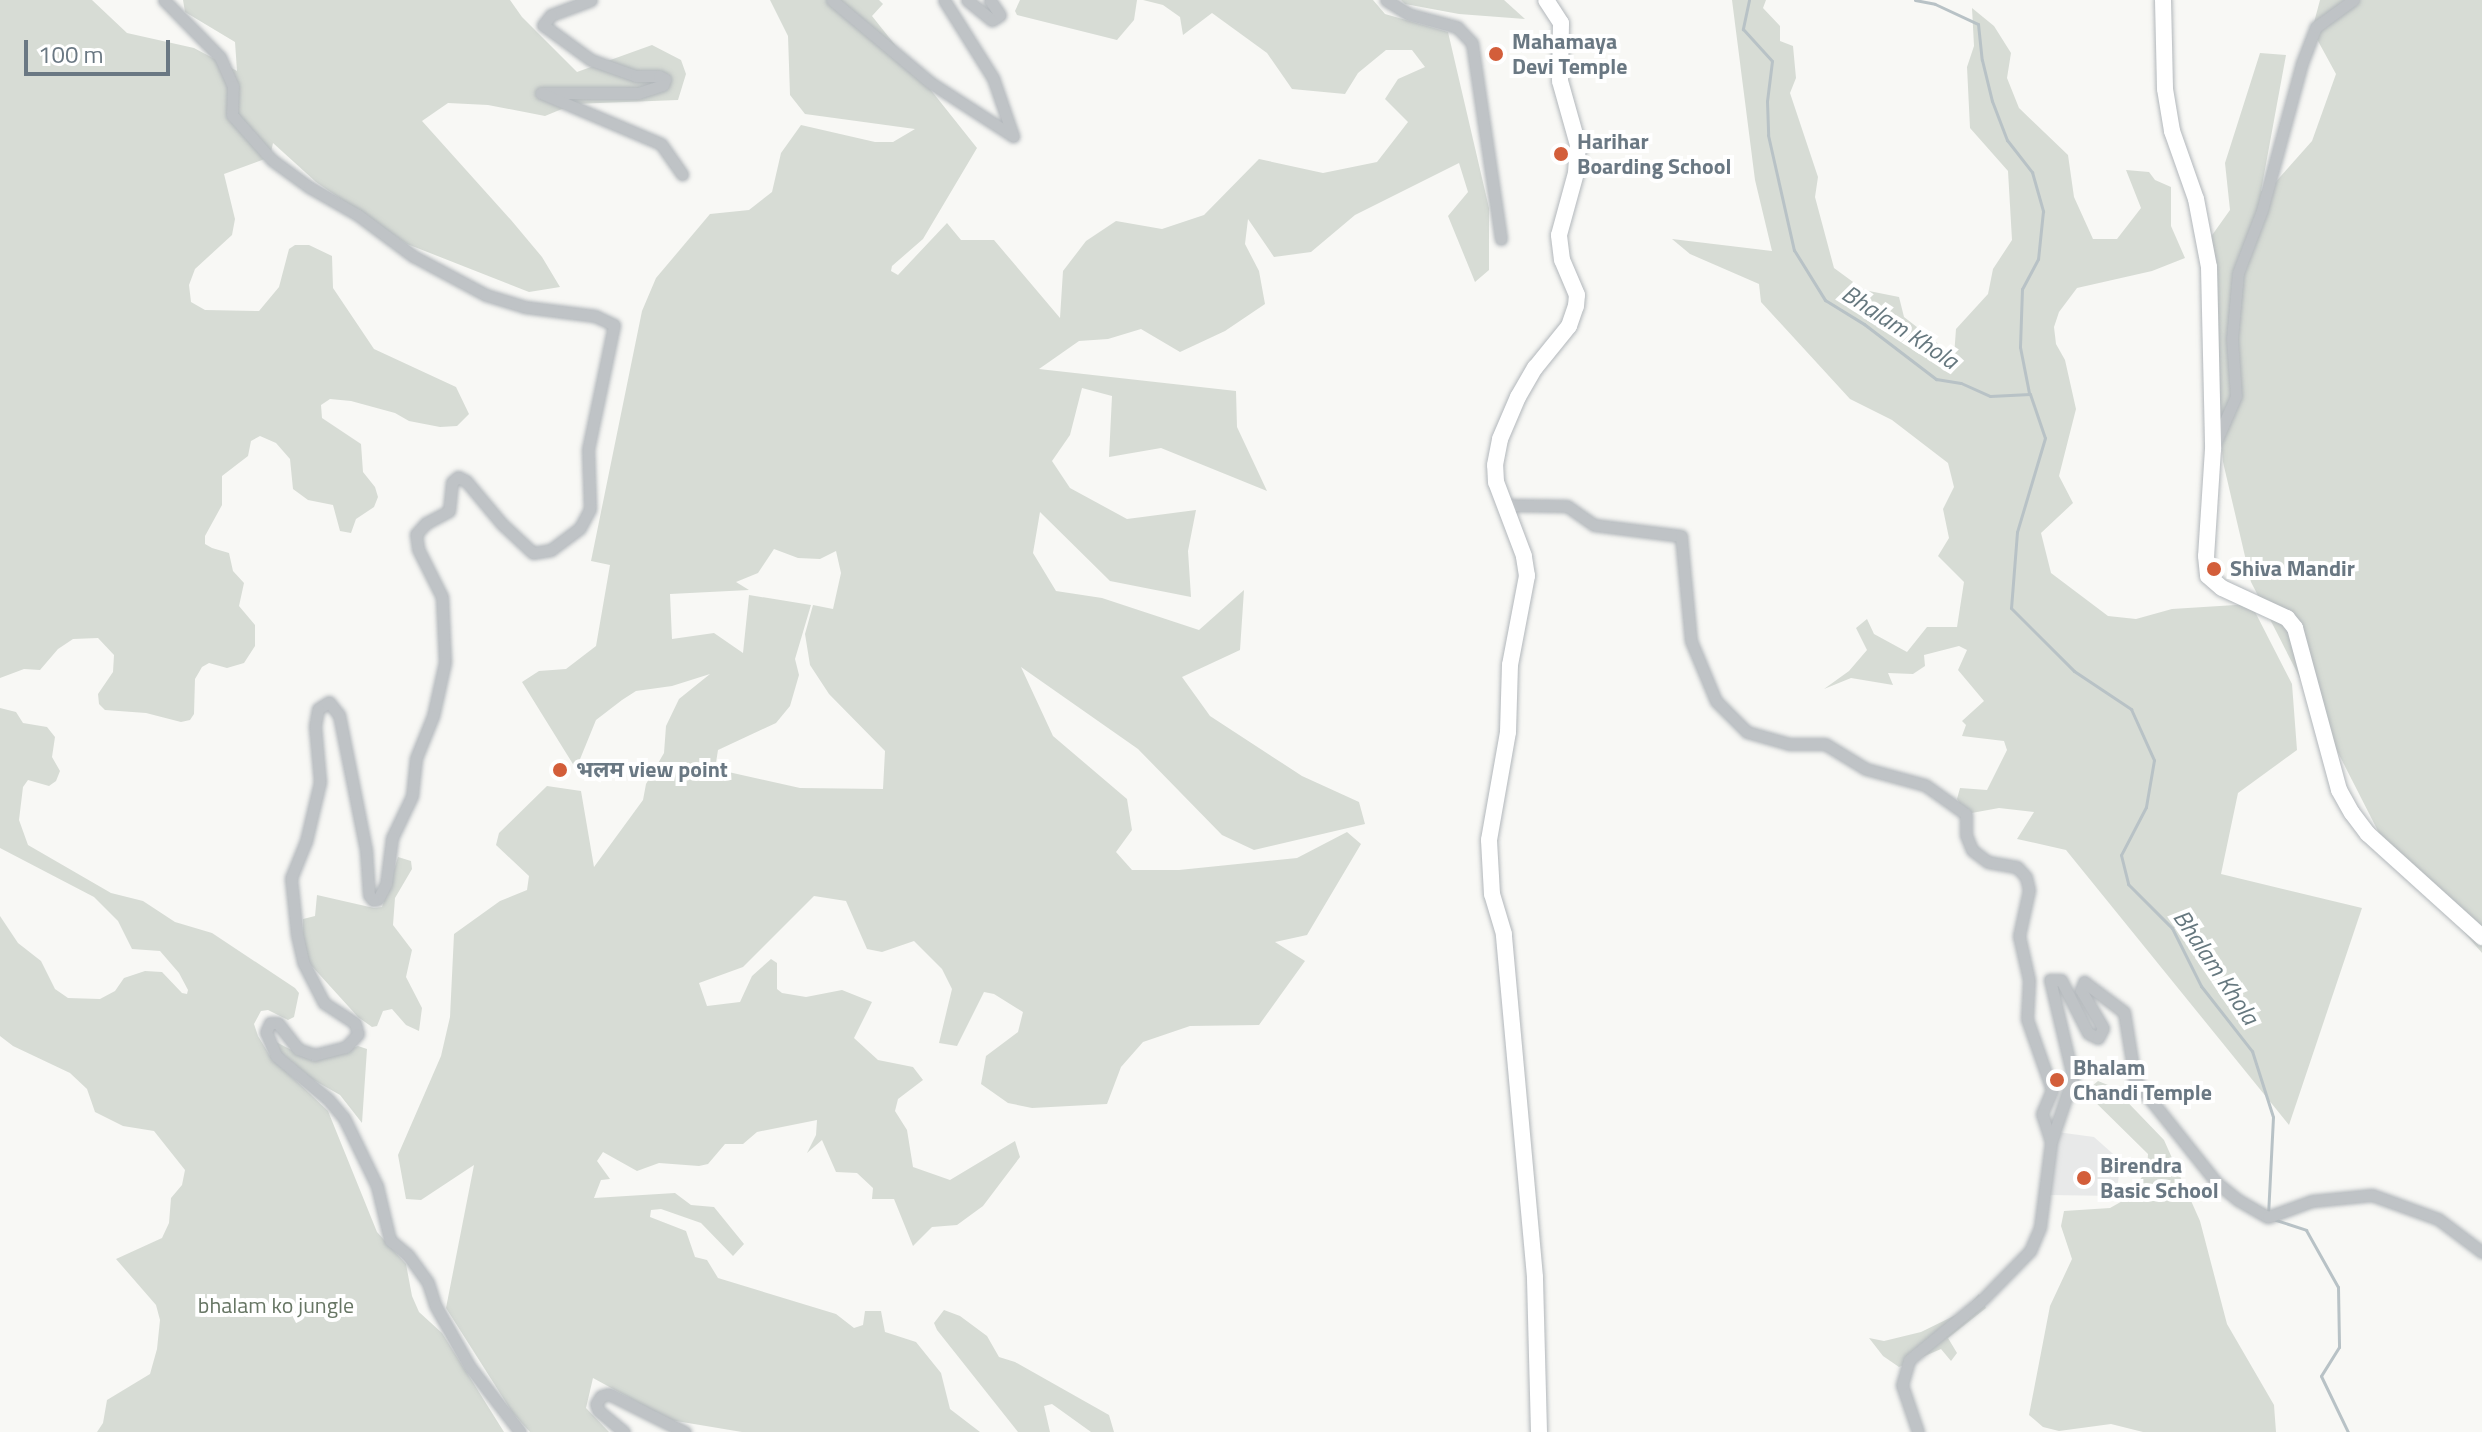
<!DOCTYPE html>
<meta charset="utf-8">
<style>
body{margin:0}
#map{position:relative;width:2482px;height:1432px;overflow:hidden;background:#f8f8f5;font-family:"Titillium Web","Noto Sans Devanagari",sans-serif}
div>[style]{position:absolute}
.built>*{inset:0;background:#e8e9e9}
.green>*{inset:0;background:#d7dcd5}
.stream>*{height:3px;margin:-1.5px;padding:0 1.5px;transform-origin:1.5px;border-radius:1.5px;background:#b8c2c6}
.roads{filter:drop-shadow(0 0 2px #b2b7bb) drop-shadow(0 0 2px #b2b7bb)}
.street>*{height:11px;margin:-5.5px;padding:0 5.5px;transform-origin:5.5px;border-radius:5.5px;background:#bfc3c6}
.secondary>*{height:16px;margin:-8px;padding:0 8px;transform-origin:8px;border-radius:8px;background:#fff}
.dots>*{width:22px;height:22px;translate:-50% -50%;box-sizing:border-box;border:4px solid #fff;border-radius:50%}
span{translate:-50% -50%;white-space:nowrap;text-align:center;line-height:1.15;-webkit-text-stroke:8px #fff;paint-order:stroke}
.poi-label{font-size:22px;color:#6a7883;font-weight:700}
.left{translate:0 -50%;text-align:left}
.park-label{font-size:22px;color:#677664}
.water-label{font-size:24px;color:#66787f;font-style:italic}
.scale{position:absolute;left:24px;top:40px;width:146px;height:36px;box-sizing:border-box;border:4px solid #6a7883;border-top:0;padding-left:10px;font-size:24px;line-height:28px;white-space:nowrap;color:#6a7883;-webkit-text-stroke:6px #fff;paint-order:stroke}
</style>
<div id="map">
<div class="built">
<div style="clip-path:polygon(2057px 1132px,2094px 1137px,2121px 1161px,2116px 1196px,2049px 1195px)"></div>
</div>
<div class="green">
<div style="clip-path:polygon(0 0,92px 0,127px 33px,194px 48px,237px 71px,235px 42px,185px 12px,183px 0,510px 0,522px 17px,577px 72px,652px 45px,681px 60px,686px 74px,678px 100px,574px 104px,545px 116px,488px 105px,448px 103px,422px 121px,511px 220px,542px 257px,560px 287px,529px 292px,407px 244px,316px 182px,273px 143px,270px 157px,224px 174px,235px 219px,232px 235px,195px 269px,189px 285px,191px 302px,205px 310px,259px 311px,279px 287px,289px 249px,295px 245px,309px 245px,332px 256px,333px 288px,374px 349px,456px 387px,469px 414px,457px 426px,440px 427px,409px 421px,395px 413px,351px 401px,330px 399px,321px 405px,322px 418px,361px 444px,363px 472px,375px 487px,378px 497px,374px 507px,356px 519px,351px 533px,340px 531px,333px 505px,308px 500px,293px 489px,290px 459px,276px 443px,260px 436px,251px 441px,248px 456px,222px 476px,222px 505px,205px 536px,205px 544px,212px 548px,229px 553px,233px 571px,244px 583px,239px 606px,255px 625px,255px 646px,244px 663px,227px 668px,209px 663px,202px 667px,195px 679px,194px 714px,190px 720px,181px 722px,146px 713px,105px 710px,99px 704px,98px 694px,113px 672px,114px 655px,98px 638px,73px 639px,58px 649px,40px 670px,24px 669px,0 678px)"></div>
<div style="clip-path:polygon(evenodd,770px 0,879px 0,883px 4px,872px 16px,977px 148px,923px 239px,892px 266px,891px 271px,898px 275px,947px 223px,961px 240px,994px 240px,1060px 318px,1063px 271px,1086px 241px,1116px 221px,1162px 229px,1204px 215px,1259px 159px,1323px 173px,1377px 162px,1408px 122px,1385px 99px,1398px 79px,1425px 67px,1412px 50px,1386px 50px,1358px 73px,1345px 94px,1292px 89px,1267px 53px,1212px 13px,1183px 35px,1180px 17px,1163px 5px,1143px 0,1373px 0,1385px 14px,1448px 32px,1489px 208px,1489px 270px,1475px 282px,1448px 216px,1468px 192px,1459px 163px,1355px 215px,1311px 252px,1274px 257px,1248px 219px,1245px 244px,1259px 271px,1265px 304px,1225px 331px,1180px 352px,1141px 329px,1108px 339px,1079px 341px,1039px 369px,1236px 391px,1237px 427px,1267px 491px,1161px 448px,1109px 457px,1112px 396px,1082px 388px,1070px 435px,1052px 461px,1070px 488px,1127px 519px,1196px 510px,1188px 551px,1191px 597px,1110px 581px,1040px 512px,1033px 553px,1056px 591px,1102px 598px,1199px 630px,1244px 590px,1240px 650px,1182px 677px,1210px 716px,1302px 776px,1359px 802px,1365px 824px,1254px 850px,1222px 835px,1138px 749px,1021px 667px,1053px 736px,1127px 799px,1132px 830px,1116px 852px,1132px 870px,1179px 870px,1297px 858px,1347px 832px,1361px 844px,1307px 935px,1275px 942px,1305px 961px,1259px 1025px,1190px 1026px,1143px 1042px,1121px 1067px,1107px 1104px,1032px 1108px,1008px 1103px,981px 1084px,986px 1056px,1018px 1032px,1023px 1012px,994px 994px,984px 992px,957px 1046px,939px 1043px,952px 989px,942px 969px,914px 941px,882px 952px,867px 949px,846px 901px,814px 896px,743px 967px,699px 983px,707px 1006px,740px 1002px,752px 976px,771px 959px,777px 963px,777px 989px,782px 993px,806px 997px,842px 990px,872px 1002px,854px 1038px,878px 1060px,913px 1067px,923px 1080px,898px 1099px,895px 1111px,907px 1130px,913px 1167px,950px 1180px,1015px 1141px,1020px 1157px,983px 1206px,957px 1225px,932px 1227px,913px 1246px,894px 1199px,872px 1199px,873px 1188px,857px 1173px,836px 1172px,822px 1140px,807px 1153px,816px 1135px,817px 1120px,757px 1132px,743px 1144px,725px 1144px,708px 1164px,699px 1166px,659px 1163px,637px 1171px,603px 1152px,597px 1161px,610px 1179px,601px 1180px,594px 1198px,675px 1193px,691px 1205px,714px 1207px,744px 1244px,733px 1256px,701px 1223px,661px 1209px,651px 1210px,650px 1217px,686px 1231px,695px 1257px,707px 1260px,718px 1278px,836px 1314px,854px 1328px,863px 1325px,865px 1311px,881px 1311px,885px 1332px,916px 1342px,941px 1373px,950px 1409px,980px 1432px,742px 1432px,670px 1420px,593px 1378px,586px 1408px,609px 1432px,530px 1432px,512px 1412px,446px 1308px,474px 1165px,421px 1200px,406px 1199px,398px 1155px,441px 1056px,450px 1017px,454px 934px,500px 901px,527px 890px,529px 876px,496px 845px,499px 833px,547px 786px,581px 791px,594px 867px,643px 800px,646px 784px,664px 753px,666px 726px,679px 699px,710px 674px,672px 686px,636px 691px,622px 700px,596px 720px,576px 769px,522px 682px,539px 671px,566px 669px,596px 646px,610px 565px,591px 561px,642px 311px,656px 278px,710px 214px,749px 210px,772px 192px,781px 153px,801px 125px,875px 142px,893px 142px,915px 129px,805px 114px,790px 95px,788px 36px,770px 0,774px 549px,798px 558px,820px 559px,836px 551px,841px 573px,833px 609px,813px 605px,805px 634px,810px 665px,829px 694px,885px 751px,883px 789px,800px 788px,715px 769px,718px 750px,776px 723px,790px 706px,799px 675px,795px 659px,811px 605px,749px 595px,743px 653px,714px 633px,672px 639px,670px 594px,749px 590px,736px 582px,758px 573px,774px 549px)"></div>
<div style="clip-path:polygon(1020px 0,1137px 0,1134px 20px,1117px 40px,1017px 15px,1015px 11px)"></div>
<div style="clip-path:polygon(1401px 0,1504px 0,1525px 19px,1459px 14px,1405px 4px)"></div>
<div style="clip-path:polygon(1732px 0,1766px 0,1763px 8px,1780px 26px,1780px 41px,1793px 46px,1796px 78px,1790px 93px,1818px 177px,1815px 197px,1834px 268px,1864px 290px,1899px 297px,1904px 317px,1954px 356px,1956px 329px,1988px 294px,1993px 269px,2012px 240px,2008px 171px,1970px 128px,1967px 67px,1974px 46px,1972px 8px,1994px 26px,2011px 53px,2007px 78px,2019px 108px,2068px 155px,2074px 197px,2093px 239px,2117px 239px,2141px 208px,2126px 170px,2149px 172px,2155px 180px,2171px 187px,2171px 226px,2185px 258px,2152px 271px,2077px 288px,2059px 312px,2054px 327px,2056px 344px,2065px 360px,2076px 409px,2059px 476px,2073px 503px,2041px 533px,2051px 573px,2108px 616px,2136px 619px,2172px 609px,2251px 604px,2292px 684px,2297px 750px,2238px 793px,2221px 874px,2362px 908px,2289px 1125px,2066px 850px,2017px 839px,2034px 812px,1999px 808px,1966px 814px,1957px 799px,1960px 788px,1987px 790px,2007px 750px,2004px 741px,1962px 736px,1966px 725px,1962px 721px,1984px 701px,1958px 670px,1967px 650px,1959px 646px,1924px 655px,1925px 666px,1913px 674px,1888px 673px,1893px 685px,1851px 678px,1824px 689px,1849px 671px,1867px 650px,1856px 628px,1867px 619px,1874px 634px,1907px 652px,1927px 627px,1957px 627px,1964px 582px,1938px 556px,1949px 538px,1943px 509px,1954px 487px,1948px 463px,1892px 420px,1850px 399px,1761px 302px,1759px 284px,1690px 254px,1672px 239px,1772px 251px,1755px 180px)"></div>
<div style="clip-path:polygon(2320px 0,2482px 0,2482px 953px,2379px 833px,2251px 582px,2223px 462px,2205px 245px,2230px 210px,2225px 163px,2260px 53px,2286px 55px,2261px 191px,2273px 185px,2312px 141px,2336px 74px,2312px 30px)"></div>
<div style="clip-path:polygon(0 708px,16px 712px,23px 723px,47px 727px,55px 737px,52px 757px,60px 771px,56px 781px,49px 786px,28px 780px,23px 787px,19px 820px,28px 845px,111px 893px,143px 901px,175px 922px,212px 933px,295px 988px,299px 993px,294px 1017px,288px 1020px,268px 1010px,261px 1011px,254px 1024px,258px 1036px,270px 1056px,328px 1111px,377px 1232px,406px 1264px,412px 1296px,419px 1312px,442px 1333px,504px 1432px,97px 1432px,103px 1423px,107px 1400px,150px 1374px,157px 1349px,160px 1320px,156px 1305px,116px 1259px,162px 1238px,169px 1223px,171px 1198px,182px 1185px,185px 1170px,154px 1131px,123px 1126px,95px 1112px,87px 1089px,70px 1073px,13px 1046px,0 1036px,0 916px,18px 943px,41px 961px,55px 989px,68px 998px,100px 999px,115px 991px,124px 978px,145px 971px,162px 972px,182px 993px,187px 994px,188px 990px,179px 973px,160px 951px,132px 949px,118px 921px,94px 897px,0 848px)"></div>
<div style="clip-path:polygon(398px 857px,411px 861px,412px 869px,395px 898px,393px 925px,412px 950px,406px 977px,422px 1008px,419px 1031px,406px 1025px,392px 1009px,383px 1011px,377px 1026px,372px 1027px,358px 1017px,309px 963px,303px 935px,303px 919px,315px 916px,317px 895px,374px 908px,382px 907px)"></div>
<div style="clip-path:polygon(276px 1042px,313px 1061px,358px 1046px,367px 1049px,362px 1123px,340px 1095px,312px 1079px,281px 1053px)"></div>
<div style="clip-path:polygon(2098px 1081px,2113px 1087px,2164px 1140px,2200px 1221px,2227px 1324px,2274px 1405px,2276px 1432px,2143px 1432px,2111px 1424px,2059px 1431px,2043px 1427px,2029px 1415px,2050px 1306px,2072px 1259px,2061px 1226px,2064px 1211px,2110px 1208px,2126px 1199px,2147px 1170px,2148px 1154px,2085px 1092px)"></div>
<div style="clip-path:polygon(1979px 1294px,1986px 1308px,1948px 1338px,1957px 1353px,1951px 1361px,1941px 1349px,1899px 1367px,1883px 1356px,1869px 1338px,1884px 1341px,1921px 1332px,1964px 1311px)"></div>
<div style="clip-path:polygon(944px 1310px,960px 1316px,987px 1336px,999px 1357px,1015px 1362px,1109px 1415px,1114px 1432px,1091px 1432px,1052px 1404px,1044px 1406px,1050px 1432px,1018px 1432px,937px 1330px,934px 1323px)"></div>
</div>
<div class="stream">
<div style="left:1749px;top:0;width:30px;rotate:102deg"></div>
<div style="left:1743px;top:29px;width:43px;rotate:47.8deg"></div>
<div style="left:1772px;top:61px;width:40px;rotate:97.1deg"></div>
<div style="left:1767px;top:101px;width:34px;rotate:88deg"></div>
<div style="left:1768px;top:135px;width:118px;rotate:77.3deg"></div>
<div style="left:1794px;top:250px;width:59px;rotate:58.2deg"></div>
<div style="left:1825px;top:300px;width:46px;rotate:31.6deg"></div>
<div style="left:1864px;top:324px;width:91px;rotate:37.4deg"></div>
<div style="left:1936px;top:379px;width:25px;rotate:9deg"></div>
<div style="left:1961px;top:383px;width:32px;rotate:24deg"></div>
<div style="left:1990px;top:396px;width:40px;rotate:-2.9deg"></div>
<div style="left:2030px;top:394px;width:46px;rotate:71.2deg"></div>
<div style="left:2045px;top:438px;width:98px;rotate:106.6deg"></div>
<div style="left:2017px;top:532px;width:76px;rotate:94.5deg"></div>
<div style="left:2011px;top:608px;width:89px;rotate:45deg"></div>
<div style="left:2074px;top:671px;width:69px;rotate:33.7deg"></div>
<div style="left:2131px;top:709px;width:56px;rotate:65.7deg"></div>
<div style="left:2154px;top:760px;width:48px;rotate:99.7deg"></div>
<div style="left:2146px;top:807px;width:54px;rotate:117.5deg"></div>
<div style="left:2121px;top:855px;width:30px;rotate:76deg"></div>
<div style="left:2128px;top:884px;width:62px;rotate:45deg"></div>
<div style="left:2172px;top:928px;width:65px;rotate:63.4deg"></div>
<div style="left:2201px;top:986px;width:83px;rotate:51.9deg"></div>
<div style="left:2252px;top:1051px;width:69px;rotate:72.3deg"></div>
<div style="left:2273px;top:1117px;width:98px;rotate:92.9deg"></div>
<div style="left:1915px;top:0;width:20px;rotate:11deg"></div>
<div style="left:1935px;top:4px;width:47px;rotate:24.9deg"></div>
<div style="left:1978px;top:24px;width:36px;rotate:84deg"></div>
<div style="left:1982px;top:60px;width:42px;rotate:76.3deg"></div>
<div style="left:1992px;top:101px;width:42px;rotate:69deg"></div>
<div style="left:2007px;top:140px;width:41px;rotate:52deg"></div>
<div style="left:2032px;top:172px;width:41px;rotate:74.2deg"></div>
<div style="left:2043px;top:211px;width:48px;rotate:95.9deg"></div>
<div style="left:2038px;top:259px;width:34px;rotate:118deg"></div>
<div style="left:2022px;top:289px;width:58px;rotate:92deg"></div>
<div style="left:2020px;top:347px;width:47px;rotate:78.9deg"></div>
<div style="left:2273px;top:1219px;width:35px;rotate:18deg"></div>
<div style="left:2306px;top:1230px;width:65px;rotate:60.7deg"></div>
<div style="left:2338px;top:1287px;width:60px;rotate:89deg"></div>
<div style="left:2339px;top:1347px;width:34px;rotate:122deg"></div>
<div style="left:2321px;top:1376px;width:62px;rotate:64.3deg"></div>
</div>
<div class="roads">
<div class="street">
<div style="left:164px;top:0;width:80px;rotate:45.5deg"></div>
<div style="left:220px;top:57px;width:32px;rotate:66deg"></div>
<div style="left:233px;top:86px;width:29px;rotate:92deg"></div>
<div style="left:232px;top:115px;width:60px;rotate:48.4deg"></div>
<div style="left:272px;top:160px;width:46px;rotate:36.1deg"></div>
<div style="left:309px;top:187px;width:56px;rotate:29.7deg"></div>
<div style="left:358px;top:215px;width:69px;rotate:36.7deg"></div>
<div style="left:413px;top:256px;width:83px;rotate:28.1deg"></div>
<div style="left:486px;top:295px;width:41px;rotate:17.1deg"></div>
<div style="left:525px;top:307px;width:71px;rotate:7.3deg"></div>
<div style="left:595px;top:316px;width:21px;rotate:25deg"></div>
<div style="left:614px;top:325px;width:127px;rotate:101.8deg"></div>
<div style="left:588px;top:449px;width:60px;rotate:88.1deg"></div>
<div style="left:590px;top:509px;width:21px;rotate:118deg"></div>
<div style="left:580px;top:528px;width:36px;rotate:143deg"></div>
<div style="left:551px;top:550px;width:18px;rotate:171deg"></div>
<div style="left:533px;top:553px;width:42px;rotate:-136.9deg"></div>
<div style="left:502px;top:524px;width:56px;rotate:-129.9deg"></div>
<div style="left:466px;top:481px;width:9px;rotate:-153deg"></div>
<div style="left:458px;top:477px;width:8px;rotate:140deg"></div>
<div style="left:452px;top:482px;width:29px;rotate:96deg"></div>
<div style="left:449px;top:511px;width:26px;rotate:152deg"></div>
<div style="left:426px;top:523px;width:15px;rotate:132deg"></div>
<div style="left:416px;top:534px;width:15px;rotate:82deg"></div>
<div style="left:418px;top:549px;width:54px;rotate:63.4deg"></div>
<div style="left:442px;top:597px;width:65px;rotate:87.4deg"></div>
<div style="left:445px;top:662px;width:55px;rotate:102.5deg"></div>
<div style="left:433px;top:716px;width:45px;rotate:112deg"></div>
<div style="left:416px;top:758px;width:38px;rotate:96deg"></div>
<div style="left:412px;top:796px;width:47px;rotate:115.5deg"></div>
<div style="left:392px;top:838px;width:46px;rotate:97.4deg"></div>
<div style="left:386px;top:884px;width:17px;rotate:118deg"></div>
<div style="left:378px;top:899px;width:5px;rotate:169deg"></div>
<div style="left:373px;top:900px;width:6px;rotate:-129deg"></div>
<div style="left:369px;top:895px;width:45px;rotate:-93.8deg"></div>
<div style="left:366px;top:850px;width:138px;rotate:-101.3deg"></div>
<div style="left:339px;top:715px;width:16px;rotate:-128deg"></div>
<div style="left:329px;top:702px;width:13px;rotate:148deg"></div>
<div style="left:318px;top:709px;width:17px;rotate:100deg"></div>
<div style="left:315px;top:726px;width:56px;rotate:84.9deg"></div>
<div style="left:320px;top:782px;width:61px;rotate:103.3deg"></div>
<div style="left:306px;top:841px;width:40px;rotate:112deg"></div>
<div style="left:291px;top:878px;width:57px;rotate:84deg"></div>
<div style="left:297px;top:935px;width:28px;rotate:77deg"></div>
<div style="left:303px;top:962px;width:46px;rotate:62.9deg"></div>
<div style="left:324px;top:1003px;width:37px;rotate:33deg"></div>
<div style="left:355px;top:1023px;width:11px;rotate:75deg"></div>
<div style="left:358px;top:1034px;width:18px;rotate:133deg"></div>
<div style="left:346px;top:1047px;width:32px;rotate:166deg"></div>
<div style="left:315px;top:1055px;width:18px;rotate:-161deg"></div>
<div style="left:298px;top:1049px;width:33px;rotate:-128deg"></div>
<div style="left:278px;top:1023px;width:8px;rotate:180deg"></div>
<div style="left:270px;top:1023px;width:10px;rotate:114deg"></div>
<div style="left:266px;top:1032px;width:26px;rotate:67deg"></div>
<div style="left:276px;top:1056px;width:67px;rotate:39.6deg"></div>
<div style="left:328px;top:1099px;width:25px;rotate:50deg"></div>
<div style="left:344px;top:1118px;width:76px;rotate:64.1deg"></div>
<div style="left:377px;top:1186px;width:56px;rotate:76.5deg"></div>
<div style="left:390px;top:1240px;width:23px;rotate:40deg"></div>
<div style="left:408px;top:1255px;width:34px;rotate:54deg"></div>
<div style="left:428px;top:1283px;width:23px;rotate:72deg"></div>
<div style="left:435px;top:1305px;width:71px;rotate:60.6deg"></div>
<div style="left:470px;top:1367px;width:82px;rotate:52.4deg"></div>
<div style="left:591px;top:0;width:43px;rotate:159.4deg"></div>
<div style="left:551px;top:15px;width:13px;rotate:129deg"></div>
<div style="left:543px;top:25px;width:59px;rotate:36.1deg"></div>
<div style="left:591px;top:60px;width:48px;rotate:19.6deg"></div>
<div style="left:636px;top:76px;width:23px"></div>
<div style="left:659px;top:76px;width:7px;rotate:27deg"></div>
<div style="left:665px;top:79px;width:6px;rotate:108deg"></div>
<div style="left:663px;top:85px;width:26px;rotate:162deg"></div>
<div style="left:638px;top:93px;width:97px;rotate:180deg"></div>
<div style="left:541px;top:93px;width:130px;rotate:23deg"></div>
<div style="left:661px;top:144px;width:37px;rotate:55deg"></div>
<div style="left:832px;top:0;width:129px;rotate:40deg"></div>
<div style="left:931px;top:83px;width:98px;rotate:32.9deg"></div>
<div style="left:1013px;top:136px;width:61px;rotate:-109deg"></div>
<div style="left:993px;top:78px;width:92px;rotate:-122.1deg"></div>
<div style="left:967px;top:0;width:32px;rotate:39deg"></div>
<div style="left:992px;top:20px;width:9px;rotate:-32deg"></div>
<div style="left:1000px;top:15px;width:18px;rotate:-124deg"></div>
<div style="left:1386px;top:0;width:26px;rotate:32deg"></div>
<div style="left:1408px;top:14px;width:51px;rotate:14.9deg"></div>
<div style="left:1457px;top:27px;width:22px;rotate:47deg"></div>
<div style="left:1472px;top:43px;width:198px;rotate:81.6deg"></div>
<div style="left:2215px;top:444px;width:52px;rotate:-66.4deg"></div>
<div style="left:2236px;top:396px;width:57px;rotate:-94deg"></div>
<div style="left:2232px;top:339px;width:66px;rotate:-84.8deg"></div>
<div style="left:2238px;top:273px;width:67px;rotate:-69.1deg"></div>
<div style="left:2262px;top:210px;width:152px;rotate:-74.8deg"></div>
<div style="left:2302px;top:63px;width:39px;rotate:-69deg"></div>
<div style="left:2316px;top:27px;width:46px;rotate:-36.1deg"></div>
<div style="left:1505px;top:505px;width:62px;rotate:0.9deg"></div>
<div style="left:1567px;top:506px;width:33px;rotate:35deg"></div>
<div style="left:1594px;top:525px;width:88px;rotate:7.2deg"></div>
<div style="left:1681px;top:536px;width:105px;rotate:84.6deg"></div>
<div style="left:1691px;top:641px;width:65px;rotate:67.4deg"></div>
<div style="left:1716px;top:701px;width:44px;rotate:45deg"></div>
<div style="left:1747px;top:732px;width:44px;rotate:15.9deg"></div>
<div style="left:1789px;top:744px;width:36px"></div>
<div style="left:1825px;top:744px;width:48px;rotate:31.4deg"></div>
<div style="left:1866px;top:769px;width:61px;rotate:15.2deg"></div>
<div style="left:1925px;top:785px;width:50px;rotate:35.3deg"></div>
<div style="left:1966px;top:814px;width:21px;rotate:90deg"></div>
<div style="left:1966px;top:835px;width:16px;rotate:68deg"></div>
<div style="left:1972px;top:850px;width:20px;rotate:37deg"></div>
<div style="left:1988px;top:862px;width:29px;rotate:10deg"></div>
<div style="left:2017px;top:867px;width:13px;rotate:48deg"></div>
<div style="left:2026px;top:877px;width:13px;rotate:77deg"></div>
<div style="left:2029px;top:890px;width:47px;rotate:102.3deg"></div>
<div style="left:2019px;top:936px;width:45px;rotate:77.2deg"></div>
<div style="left:2029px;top:980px;width:39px;rotate:93deg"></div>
<div style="left:2027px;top:1019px;width:75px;rotate:70.6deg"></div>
<div style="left:2052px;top:1090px;width:26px;rotate:113deg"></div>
<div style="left:2042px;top:1114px;width:29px;rotate:72deg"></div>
<div style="left:624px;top:1432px;width:34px;rotate:-140deg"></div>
<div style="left:598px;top:1410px;width:6px;rotate:-108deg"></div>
<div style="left:596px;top:1404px;width:9px;rotate:-58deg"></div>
<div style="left:601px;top:1396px;width:8px;rotate:-14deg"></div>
<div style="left:609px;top:1394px;width:85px;rotate:26.6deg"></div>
<div style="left:1918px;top:1432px;width:50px;rotate:-108.8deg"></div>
<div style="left:1902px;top:1385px;width:26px;rotate:-74deg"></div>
<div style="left:1909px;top:1360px;width:94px;rotate:-39.4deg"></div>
<div style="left:1982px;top:1300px;width:69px;rotate:-45.6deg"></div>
<div style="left:2030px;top:1251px;width:26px;rotate:-67deg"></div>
<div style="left:2040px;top:1227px;width:86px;rotate:-82.6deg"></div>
<div style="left:2051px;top:1142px;width:69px;rotate:-71.3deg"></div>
<div style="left:2073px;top:1077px;width:100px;rotate:-103.3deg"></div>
<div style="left:2050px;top:980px;width:11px"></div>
<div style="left:2061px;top:980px;width:59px;rotate:63deg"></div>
<div style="left:2088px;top:1033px;width:11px;rotate:27deg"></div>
<div style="left:2098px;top:1038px;width:11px;rotate:-63deg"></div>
<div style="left:2103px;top:1028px;width:44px;rotate:-120.1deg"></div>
<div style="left:2081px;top:990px;width:9px;rotate:-69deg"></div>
<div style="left:2084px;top:982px;width:50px;rotate:36.9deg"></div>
<div style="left:2124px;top:1012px;width:69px;rotate:80.8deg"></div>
<div style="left:2135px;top:1080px;width:132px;rotate:51.5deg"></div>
<div style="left:2217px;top:1183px;width:27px;rotate:39deg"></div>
<div style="left:2238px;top:1200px;width:34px;rotate:30deg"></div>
<div style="left:2268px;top:1217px;width:47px;rotate:-20deg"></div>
<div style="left:2312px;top:1201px;width:60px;rotate:-5.7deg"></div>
<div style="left:2372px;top:1195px;width:70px;rotate:20deg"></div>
<div style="left:2438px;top:1219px;width:55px;rotate:36.9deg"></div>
</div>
<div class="secondary">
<div style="left:2163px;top:0;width:89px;rotate:88.7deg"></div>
<div style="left:2165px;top:89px;width:43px;rotate:80.5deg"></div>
<div style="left:2172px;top:131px;width:72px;rotate:70.6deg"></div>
<div style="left:2196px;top:199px;width:69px;rotate:79.2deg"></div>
<div style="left:2209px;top:267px;width:182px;rotate:88.7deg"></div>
<div style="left:2213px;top:449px;width:107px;rotate:93.7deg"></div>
<div style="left:2206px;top:556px;width:20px;rotate:84deg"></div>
<div style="left:2208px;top:576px;width:18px;rotate:41deg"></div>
<div style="left:2222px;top:588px;width:72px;rotate:24.8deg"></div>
<div style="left:2287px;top:618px;width:13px;rotate:51deg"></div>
<div style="left:2295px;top:628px;width:168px;rotate:74.8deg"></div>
<div style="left:2339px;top:790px;width:26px;rotate:61deg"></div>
<div style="left:2352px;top:813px;width:26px;rotate:53deg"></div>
<div style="left:2368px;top:834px;width:154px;rotate:42.1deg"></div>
<div style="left:1539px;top:1432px;width:155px;rotate:-91.5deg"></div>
<div style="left:1535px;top:1277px;width:344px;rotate:-95.2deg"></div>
<div style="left:1504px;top:934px;width:42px;rotate:-106.7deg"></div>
<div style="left:1492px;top:894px;width:54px;rotate:-93.2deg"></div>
<div style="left:1489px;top:840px;width:110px;rotate:-80deg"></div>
<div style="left:1508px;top:732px;width:67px;rotate:-88.3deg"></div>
<div style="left:1510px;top:665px;width:91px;rotate:-79.2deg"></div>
<div style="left:1527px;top:576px;width:20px;rotate:-99deg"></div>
<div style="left:1524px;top:556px;width:79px;rotate:-110.7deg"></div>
<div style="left:1496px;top:482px;width:17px;rotate:-93deg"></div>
<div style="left:1495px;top:465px;width:26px;rotate:-79deg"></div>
<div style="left:1500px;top:439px;width:46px;rotate:-66.8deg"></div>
<div style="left:1518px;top:397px;width:34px;rotate:-60deg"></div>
<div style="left:1535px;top:368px;width:54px;rotate:-51deg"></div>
<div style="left:1569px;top:326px;width:21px;rotate:-71deg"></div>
<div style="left:1576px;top:306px;width:11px;rotate:-85deg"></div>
<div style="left:1577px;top:295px;width:38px;rotate:-113deg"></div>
<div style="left:1562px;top:260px;width:25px;rotate:-97deg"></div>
<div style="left:1559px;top:235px;width:64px;rotate:-74.7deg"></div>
<div style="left:1576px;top:173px;width:28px;rotate:-86deg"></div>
<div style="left:1578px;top:145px;width:66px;rotate:-105.7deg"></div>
<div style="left:1560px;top:81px;width:58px;rotate:-89deg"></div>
<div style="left:1561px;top:23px;width:27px;rotate:-123deg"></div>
</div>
</div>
<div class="dots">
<div style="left:1496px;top:54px;background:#d35e3a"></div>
<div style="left:1561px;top:154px;background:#d35e3a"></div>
<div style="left:2214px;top:569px;background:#d35e3a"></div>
<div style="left:560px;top:770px;background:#d35e3a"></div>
<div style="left:2057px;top:1080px;background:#d35e3a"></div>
<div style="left:2084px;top:1178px;background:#d35e3a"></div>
</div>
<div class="poi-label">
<span class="left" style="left:1512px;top:54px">Mahamaya<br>Devi Temple</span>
<span class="left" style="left:1577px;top:154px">Harihar<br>Boarding School</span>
<span class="left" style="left:2230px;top:569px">Shiva Mandir</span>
<span class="left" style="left:576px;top:770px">भलम view point</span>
<span class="left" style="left:2073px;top:1080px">Bhalam<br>Chandi Temple</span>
<span class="left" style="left:2100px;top:1178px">Birendra<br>Basic School</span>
</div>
<div class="park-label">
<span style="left:276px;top:1306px">bhalam ko jungle</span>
</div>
<div class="water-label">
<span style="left:1900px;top:327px;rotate:33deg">Bhalam Khola</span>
<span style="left:2216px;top:967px;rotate:56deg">Bhalam Khola</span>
</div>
<div class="scale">100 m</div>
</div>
